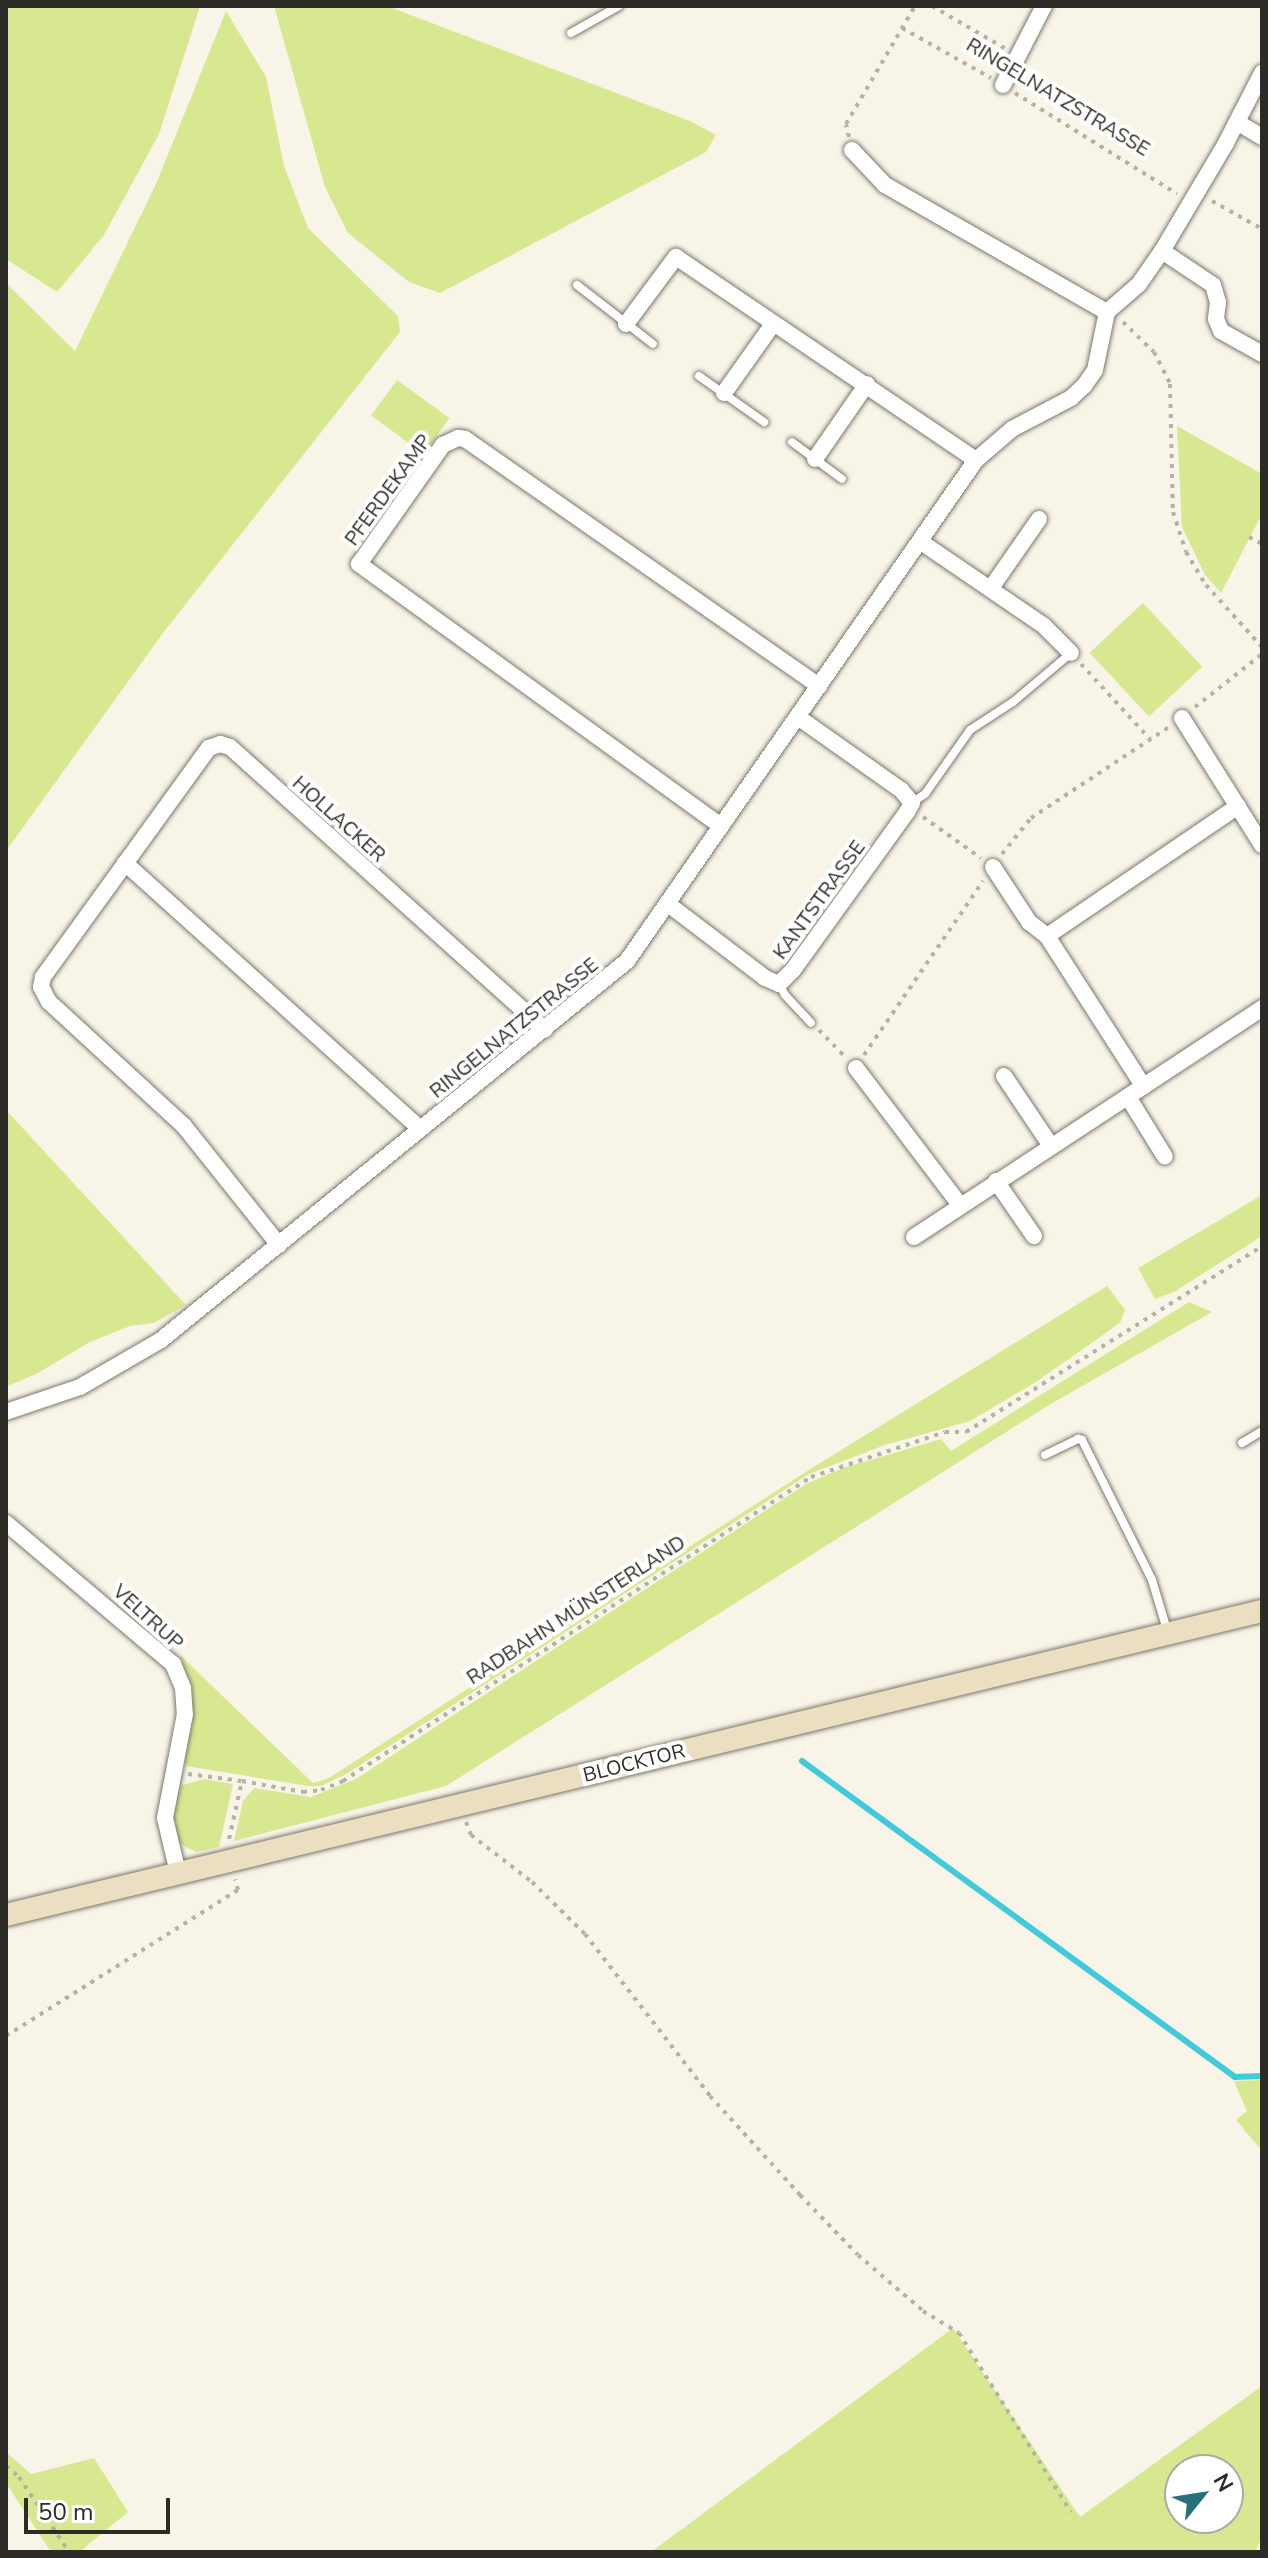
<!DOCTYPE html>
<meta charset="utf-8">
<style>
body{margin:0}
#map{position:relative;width:1268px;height:2558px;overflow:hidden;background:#f8f4e7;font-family:"Nunito Sans",sans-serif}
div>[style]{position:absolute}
.green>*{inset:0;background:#d8e891;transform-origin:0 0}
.stream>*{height:6px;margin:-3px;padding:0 3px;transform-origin:3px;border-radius:3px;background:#41cadc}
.path>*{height:4px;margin-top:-2px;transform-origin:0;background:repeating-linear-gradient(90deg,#b4b1a6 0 4px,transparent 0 10px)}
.roads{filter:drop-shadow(0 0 2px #7b786c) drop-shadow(0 0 2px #7b786c)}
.service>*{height:8px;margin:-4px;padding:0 4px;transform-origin:4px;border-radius:4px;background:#fff}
.minor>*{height:16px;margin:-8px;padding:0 8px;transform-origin:8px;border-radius:8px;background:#fff}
.secondary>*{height:22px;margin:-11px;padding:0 11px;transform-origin:11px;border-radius:11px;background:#ecdec0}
span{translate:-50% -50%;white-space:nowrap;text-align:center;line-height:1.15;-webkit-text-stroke:8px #fff;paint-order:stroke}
.street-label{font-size:20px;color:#2c2b26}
.frame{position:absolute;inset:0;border:8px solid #2c2b26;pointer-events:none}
.north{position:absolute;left:1164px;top:2454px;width:80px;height:80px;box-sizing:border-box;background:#fff;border:2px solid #abaaa8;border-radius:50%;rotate:60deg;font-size:22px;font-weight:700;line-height:32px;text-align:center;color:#2c2b26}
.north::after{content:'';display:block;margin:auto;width:28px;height:36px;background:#28717b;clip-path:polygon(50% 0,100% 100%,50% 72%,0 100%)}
.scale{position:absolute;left:24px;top:2498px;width:146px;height:36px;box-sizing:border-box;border:4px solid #2c2b26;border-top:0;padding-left:10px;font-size:24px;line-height:28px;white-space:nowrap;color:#2c2b26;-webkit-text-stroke:6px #fff;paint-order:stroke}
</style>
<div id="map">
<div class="green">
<div style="clip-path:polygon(6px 6px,200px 6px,159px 134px,104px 235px,57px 292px,6px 259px)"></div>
<div style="clip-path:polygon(274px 6px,387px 6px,690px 121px,716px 135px,706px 152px,440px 293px,409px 282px,348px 233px,325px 187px)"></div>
<div style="clip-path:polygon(226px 11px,266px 77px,284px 166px,308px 228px,398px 316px,400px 332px,163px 633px,6px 851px,6px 283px,75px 351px,156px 184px)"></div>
<div style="left:397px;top:380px;width:65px;height:44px;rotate:36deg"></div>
<div style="clip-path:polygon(1177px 426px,1262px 474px,1262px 514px,1221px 593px,1205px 575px,1182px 527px)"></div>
<div style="left:1143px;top:603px;width:87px;height:73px;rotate:47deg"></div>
<div style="clip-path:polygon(6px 1110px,186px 1305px,154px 1323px,130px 1326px,90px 1342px,36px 1374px,6px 1387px)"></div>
<div style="clip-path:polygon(1262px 1195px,1262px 1236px,1174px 1292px,1155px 1299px,1138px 1268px)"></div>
<div style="clip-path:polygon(1107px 1286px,1125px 1310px,1120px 1323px,1036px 1382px,970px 1421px,885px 1445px,809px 1474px,348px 1773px,321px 1786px,308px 1786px,186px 1766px,183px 1752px,191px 1728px,192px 1697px,180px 1655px,313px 1783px,329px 1778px,812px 1468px)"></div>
<div style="clip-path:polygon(1189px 1302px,1212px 1312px,1049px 1405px,446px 1786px,234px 1841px,243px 1801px,254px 1788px,311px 1797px,356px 1779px,806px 1484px,843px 1468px,941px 1439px,951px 1451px)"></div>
<div style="clip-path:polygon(204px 1779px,233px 1784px,219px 1847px,196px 1852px,181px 1844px,171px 1830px,173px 1796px,182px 1785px)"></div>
<div style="clip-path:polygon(1262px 2080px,1262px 2151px,1236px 2120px,1247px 2111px,1234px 2081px)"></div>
<div style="clip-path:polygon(evenodd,953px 2328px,1080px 2517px,1262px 2386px,1262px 2536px,1255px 2552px,651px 2552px,953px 2328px,1228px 2470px,1228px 2518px,1180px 2518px,1180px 2470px,1228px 2470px)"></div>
<div style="clip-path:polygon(6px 2452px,31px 2474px,94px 2458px,128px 2512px,83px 2549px,84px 2552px,51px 2552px,6px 2483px)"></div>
</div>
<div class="stream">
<div style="left:802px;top:1761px;width:536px;rotate:36.12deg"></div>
<div style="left:1235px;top:2077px;width:27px;rotate:-2deg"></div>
</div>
<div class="path">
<div style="left:932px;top:6px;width:86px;rotate:30.2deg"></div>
<div style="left:902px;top:28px;width:102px;rotate:29.3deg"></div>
<div style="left:1015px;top:93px;width:191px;rotate:31.9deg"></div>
<div style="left:849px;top:137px;width:13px;rotate:-103deg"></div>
<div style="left:846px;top:124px;width:137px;rotate:-59.7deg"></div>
<div style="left:1212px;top:201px;width:57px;rotate:29.2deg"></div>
<div style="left:1123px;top:322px;width:43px;rotate:44.1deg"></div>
<div style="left:1154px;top:352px;width:36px;rotate:63deg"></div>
<div style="left:1170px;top:384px;width:128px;rotate:88.7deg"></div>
<div style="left:1173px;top:512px;width:42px;rotate:72deg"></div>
<div style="left:1186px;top:552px;width:39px;rotate:59deg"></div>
<div style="left:1206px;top:585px;width:84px;rotate:47.9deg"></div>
<div style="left:1249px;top:537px;width:15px;rotate:28deg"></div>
<div style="left:1081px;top:664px;width:102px;rotate:47.4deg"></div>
<div style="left:1195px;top:707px;width:85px;rotate:-38.3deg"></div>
<div style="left:923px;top:817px;width:71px;rotate:35.3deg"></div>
<div style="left:1002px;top:854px;width:46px;rotate:-51.1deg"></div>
<div style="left:1031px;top:818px;width:165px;rotate:-33.4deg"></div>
<div style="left:819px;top:1030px;width:35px;rotate:46deg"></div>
<div style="left:864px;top:1055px;width:211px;rotate:-55.6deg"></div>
<div style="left:188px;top:1774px;width:54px;rotate:7.4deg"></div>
<div style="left:466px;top:1822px;width:14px;rotate:69deg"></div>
<div style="left:471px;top:1835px;width:77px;rotate:37.6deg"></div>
<div style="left:532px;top:1882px;width:74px;rotate:44.5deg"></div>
<div style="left:585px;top:1934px;width:205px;rotate:52.3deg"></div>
<div style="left:710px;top:2096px;width:134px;rotate:47.7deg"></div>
<div style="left:800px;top:2195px;width:83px;rotate:46deg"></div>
<div style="left:858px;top:2255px;width:86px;rotate:40.7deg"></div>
<div style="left:923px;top:2311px;width:42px;rotate:31.4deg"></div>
<div style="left:959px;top:2333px;width:211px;rotate:58deg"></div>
<div style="left:229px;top:1839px;width:59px;rotate:-77.4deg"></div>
<div style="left:242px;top:1781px;width:62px;rotate:10.2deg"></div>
<div style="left:303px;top:1792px;width:18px;rotate:-6deg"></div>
<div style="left:321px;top:1790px;width:24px;rotate:-22deg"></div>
<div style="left:343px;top:1781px;width:558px;rotate:-33.01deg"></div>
<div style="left:811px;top:1477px;width:141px;rotate:-18.6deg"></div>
<div style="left:945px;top:1432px;width:21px"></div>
<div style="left:966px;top:1432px;width:350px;rotate:-32.1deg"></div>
<div style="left:6px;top:2036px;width:274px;rotate:-32.2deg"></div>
<div style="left:238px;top:1890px;width:11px;rotate:-105deg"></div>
<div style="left:6px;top:2466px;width:17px;rotate:40deg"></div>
<div style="left:19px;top:2477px;width:90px;rotate:56.3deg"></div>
</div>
<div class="roads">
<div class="service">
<div style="left:571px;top:33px;width:55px;rotate:-29.4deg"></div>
<div style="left:577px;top:285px;width:96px;rotate:37.8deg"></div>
<div style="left:699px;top:376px;width:80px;rotate:35.3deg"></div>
<div style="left:792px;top:442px;width:62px;rotate:36.5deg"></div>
<div style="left:912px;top:803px;width:16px;rotate:-35deg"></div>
<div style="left:925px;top:794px;width:78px;rotate:-54.9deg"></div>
<div style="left:970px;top:730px;width:51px;rotate:-33.1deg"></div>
<div style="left:1013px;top:702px;width:76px;rotate:-40.2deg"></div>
<div style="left:779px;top:984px;width:13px;rotate:61deg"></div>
<div style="left:785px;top:995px;width:38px;rotate:47deg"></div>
<div style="left:1242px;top:1443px;width:23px;rotate:-31deg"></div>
<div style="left:1045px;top:1455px;width:37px;rotate:-26deg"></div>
<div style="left:1078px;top:1439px;width:4px;rotate:14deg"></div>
<div style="left:1082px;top:1440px;width:157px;rotate:63.4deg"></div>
<div style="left:1152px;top:1580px;width:55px;rotate:73.2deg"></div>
</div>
<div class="minor">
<div style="left:1003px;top:85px;width:89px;rotate:-62.6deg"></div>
<div style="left:1237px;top:122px;width:29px;rotate:31deg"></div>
<div style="left:852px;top:150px;width:48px;rotate:46.7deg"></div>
<div style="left:885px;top:185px;width:256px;rotate:29.8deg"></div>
<div style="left:1162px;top:251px;width:61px;rotate:33.7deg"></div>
<div style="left:1213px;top:285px;width:18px;rotate:74deg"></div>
<div style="left:1218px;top:302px;width:17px;rotate:97deg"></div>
<div style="left:1216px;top:319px;width:13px;rotate:67deg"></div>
<div style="left:1221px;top:331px;width:47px;rotate:29.3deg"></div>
<div style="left:626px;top:324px;width:84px;rotate:-53.3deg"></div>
<div style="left:676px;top:257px;width:362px;rotate:34.1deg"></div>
<div style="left:724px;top:393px;width:85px;rotate:-54.6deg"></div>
<div style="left:815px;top:459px;width:91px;rotate:-55.3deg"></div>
<div style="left:921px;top:542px;width:149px;rotate:34.3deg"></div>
<div style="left:1044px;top:626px;width:38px;rotate:45deg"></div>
<div style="left:991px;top:588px;width:84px;rotate:-55.2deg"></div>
<div style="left:1182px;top:718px;width:150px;rotate:57.8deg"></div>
<div style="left:721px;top:826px;width:447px;rotate:-144.1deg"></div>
<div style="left:359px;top:564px;width:146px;rotate:-54.8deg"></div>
<div style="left:443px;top:445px;width:17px;rotate:-25deg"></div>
<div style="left:458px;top:438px;width:7px;rotate:8deg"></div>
<div style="left:465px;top:439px;width:432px;rotate:34.9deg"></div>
<div style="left:125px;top:863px;width:397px;rotate:42deg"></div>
<div style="left:993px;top:867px;width:66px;rotate:56.8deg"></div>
<div style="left:1029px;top:922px;width:23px;rotate:38deg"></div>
<div style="left:1047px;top:936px;width:179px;rotate:57.3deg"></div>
<div style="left:668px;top:904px;width:122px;rotate:37.3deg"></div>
<div style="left:765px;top:978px;width:15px;rotate:23deg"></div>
<div style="left:779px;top:984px;width:20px;rotate:-45deg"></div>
<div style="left:793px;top:970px;width:195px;rotate:-54.2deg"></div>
<div style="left:907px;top:812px;width:10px;rotate:-61deg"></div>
<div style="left:912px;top:803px;width:17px;rotate:-130deg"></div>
<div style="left:901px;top:790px;width:126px;rotate:-144.7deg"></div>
<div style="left:1047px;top:936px;width:231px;rotate:-34.2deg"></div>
<div style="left:856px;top:1068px;width:172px;rotate:52.8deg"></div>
<div style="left:1004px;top:1076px;width:84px;rotate:56.1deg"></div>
<div style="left:1128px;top:1097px;width:70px;rotate:58.3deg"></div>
<div style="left:996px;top:1181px;width:67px;rotate:55.4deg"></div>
<div style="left:914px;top:1237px;width:417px;rotate:-33.3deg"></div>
<div style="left:279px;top:1245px;width:152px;rotate:-128.6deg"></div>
<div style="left:184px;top:1126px;width:183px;rotate:-137.4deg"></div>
<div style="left:49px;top:1002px;width:17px;rotate:-118deg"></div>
<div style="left:41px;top:987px;width:10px;rotate:-79deg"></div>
<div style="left:43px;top:977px;width:283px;rotate:-54.1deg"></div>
<div style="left:209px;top:748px;width:12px;rotate:-20deg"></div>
<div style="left:220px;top:744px;width:10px;rotate:17deg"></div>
<div style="left:230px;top:747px;width:423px;rotate:41.9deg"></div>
<div style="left:6px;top:1412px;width:78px;rotate:-18.7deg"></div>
<div style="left:80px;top:1387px;width:94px;rotate:-30.1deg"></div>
<div style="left:161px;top:1340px;width:601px;rotate:-39.12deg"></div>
<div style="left:627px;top:961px;width:611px;rotate:-55.14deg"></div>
<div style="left:976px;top:460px;width:48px;rotate:-40.7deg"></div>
<div style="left:1012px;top:429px;width:67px;rotate:-27.7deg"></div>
<div style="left:1071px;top:398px;width:18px;rotate:-43deg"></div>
<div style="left:1084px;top:386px;width:19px;rotate:-55deg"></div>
<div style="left:1095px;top:370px;width:59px;rotate:-78.3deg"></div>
<div style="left:1107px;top:312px;width:43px;rotate:-41.2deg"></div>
<div style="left:1139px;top:284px;width:40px;rotate:-55.1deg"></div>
<div style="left:1162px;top:251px;width:126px;rotate:-59.3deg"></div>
<div style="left:1226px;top:143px;width:79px;rotate:-62.8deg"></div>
<div style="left:6px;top:1523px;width:219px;rotate:40.2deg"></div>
<div style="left:173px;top:1664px;width:26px;rotate:67deg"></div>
<div style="left:183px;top:1688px;width:26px;rotate:86deg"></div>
<div style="left:185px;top:1714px;width:106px;rotate:100.9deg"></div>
<div style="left:165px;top:1818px;width:57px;rotate:76.7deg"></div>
</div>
<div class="secondary">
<div style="left:6px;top:1915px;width:1292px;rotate:-13.61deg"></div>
</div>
</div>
<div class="street-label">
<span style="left:1058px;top:97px;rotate:31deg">RINGELNATZSTRASSE</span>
<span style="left:388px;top:490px;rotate:-54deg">PFERDEKAMP</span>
<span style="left:339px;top:819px;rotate:42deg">HOLLACKER</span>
<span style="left:819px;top:900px;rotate:-54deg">KANTSTRASSE</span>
<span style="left:514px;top:1028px;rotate:-39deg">RINGELNATZSTRASSE</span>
<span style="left:576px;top:1610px;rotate:-33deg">RADBAHN MÜNSTERLAND</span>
<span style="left:148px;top:1617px;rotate:42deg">VELTRUP</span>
<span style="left:634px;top:1763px;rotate:-14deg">BLOCKTOR</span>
</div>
<div class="frame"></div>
<div class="north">N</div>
<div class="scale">50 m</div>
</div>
